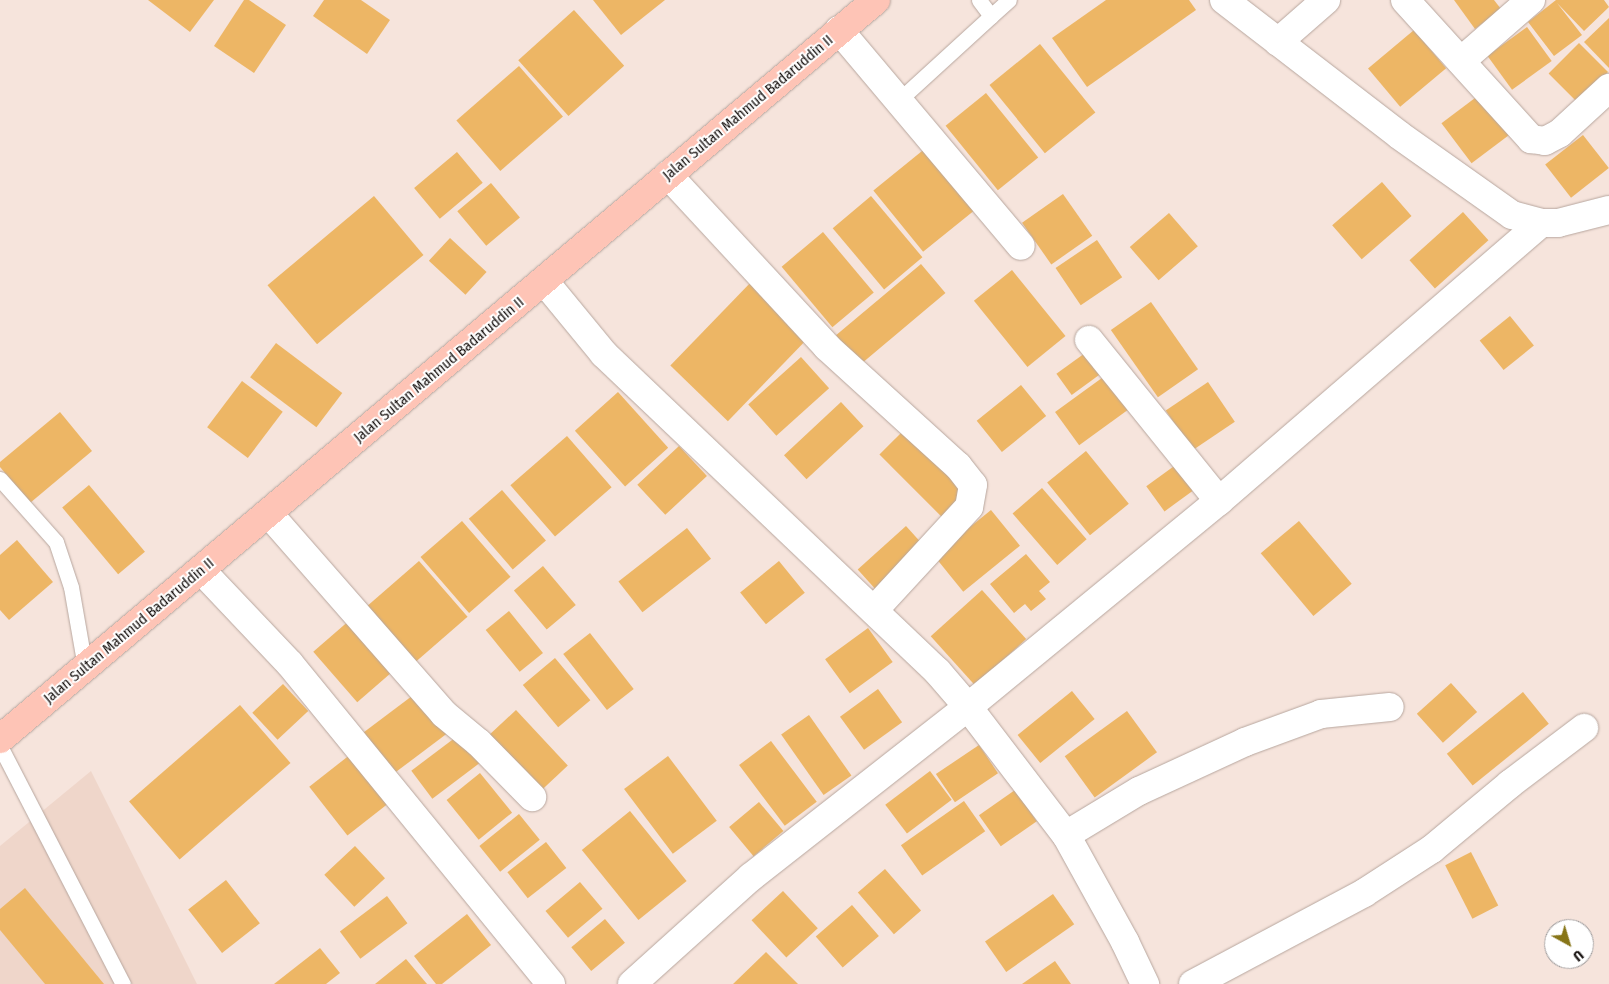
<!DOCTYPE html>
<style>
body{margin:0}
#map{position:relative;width:1609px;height:984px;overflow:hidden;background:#f6e4dc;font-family:"Fira Sans Condensed",sans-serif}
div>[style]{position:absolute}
.built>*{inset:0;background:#efd6ca}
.building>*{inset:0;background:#edb665;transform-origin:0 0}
.roads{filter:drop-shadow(0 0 1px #b7a69e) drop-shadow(0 0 1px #b7a69e)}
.service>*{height:15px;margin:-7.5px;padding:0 7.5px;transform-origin:7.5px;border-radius:7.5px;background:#fff}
.minor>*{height:28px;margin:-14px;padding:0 14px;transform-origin:14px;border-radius:14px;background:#fff}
.trunk>*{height:28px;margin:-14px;padding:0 14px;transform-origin:14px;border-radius:14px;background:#fec4b6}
span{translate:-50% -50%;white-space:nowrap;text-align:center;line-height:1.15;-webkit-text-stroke:4px #fff;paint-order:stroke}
.street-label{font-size:15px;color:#110b09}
.north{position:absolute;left:1544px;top:919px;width:50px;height:50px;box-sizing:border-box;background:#fff;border:1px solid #a09d9d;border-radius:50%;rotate:141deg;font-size:14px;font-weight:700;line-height:20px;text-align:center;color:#110b09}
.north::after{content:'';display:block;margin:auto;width:18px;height:22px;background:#877518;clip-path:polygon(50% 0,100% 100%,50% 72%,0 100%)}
</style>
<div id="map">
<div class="built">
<div style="clip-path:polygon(91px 771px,197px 984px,0 984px,0 846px)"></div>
</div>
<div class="building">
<div style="clip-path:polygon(148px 0,214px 0,190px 32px)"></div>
<div style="clip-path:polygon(244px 0,249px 0,286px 25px,254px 73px,214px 46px)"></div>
<div style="clip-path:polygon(324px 0,361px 0,390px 20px,367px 54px,313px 16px)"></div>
<div style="clip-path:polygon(593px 0,665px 0,621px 35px)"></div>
<div style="clip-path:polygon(1106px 0,1189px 0,1196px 10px,1087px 87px,1052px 38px)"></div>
<div style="clip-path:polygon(1454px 0,1494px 0,1501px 9px,1475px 29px)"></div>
<div style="clip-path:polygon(1556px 0,1604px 0,1609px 7px,1584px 31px,1557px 3px,1582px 35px,1554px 56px,1528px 22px)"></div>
<div style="left:574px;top:10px;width:75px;height:75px;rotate:48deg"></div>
<div style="clip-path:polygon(1609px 18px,1609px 68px,1584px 42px)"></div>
<div style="left:1527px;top:27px;width:42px;height:49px;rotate:54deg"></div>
<div style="left:1414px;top:30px;width:50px;height:60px;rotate:50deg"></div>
<div style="left:1579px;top:43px;width:41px;height:43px;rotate:45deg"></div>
<div style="left:1040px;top:44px;width:88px;height:65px;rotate:51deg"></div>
<div style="left:519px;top:66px;width:67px;height:83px;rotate:49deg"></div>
<div style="left:986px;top:93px;width:83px;height:52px;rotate:51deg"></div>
<div style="left:1479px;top:95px;width:50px;height:47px;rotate:53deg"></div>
<div style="left:1583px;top:135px;width:42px;height:48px;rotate:52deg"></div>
<div style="left:927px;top:147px;width:79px;height:69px;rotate:51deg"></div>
<div style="left:457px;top:152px;width:40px;height:56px;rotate:50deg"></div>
<div style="left:1382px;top:182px;width:45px;height:66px;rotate:49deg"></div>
<div style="left:491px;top:183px;width:45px;height:44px;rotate:50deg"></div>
<div style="left:1063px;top:194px;width:51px;height:50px;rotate:55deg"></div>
<div style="left:374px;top:196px;width:77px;height:139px;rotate:50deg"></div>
<div style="left:871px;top:196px;width:80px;height:50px;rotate:50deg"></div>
<div style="left:1463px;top:212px;width:38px;height:72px;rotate:48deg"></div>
<div style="left:1169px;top:213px;width:44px;height:52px;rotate:49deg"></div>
<div style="left:823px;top:232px;width:79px;height:54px;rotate:50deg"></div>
<div style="left:450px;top:238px;width:50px;height:31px;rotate:43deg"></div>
<div style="left:1097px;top:240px;width:45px;height:50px;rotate:56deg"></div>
<div style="left:921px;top:264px;width:38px;height:111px;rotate:50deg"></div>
<div style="left:1012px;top:270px;width:85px;height:49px;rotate:51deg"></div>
<div style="left:753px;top:280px;width:80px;height:119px;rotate:44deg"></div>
<div style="left:1151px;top:302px;width:82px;height:49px;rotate:55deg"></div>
<div style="left:1510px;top:316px;width:38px;height:39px;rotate:51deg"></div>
<div style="left:276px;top:343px;width:83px;height:43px;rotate:37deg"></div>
<div style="left:1092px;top:348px;width:26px;height:44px;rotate:54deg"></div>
<div style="left:801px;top:357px;width:42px;height:71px;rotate:48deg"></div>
<div style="left:1106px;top:375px;width:41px;height:63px;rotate:54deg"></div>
<div style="left:242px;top:381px;width:51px;height:58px;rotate:37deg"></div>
<div style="left:1208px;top:382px;width:48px;height:51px;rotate:56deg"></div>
<div style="left:1021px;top:385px;width:40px;height:57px;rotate:51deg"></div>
<div style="left:618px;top:392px;width:75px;height:58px;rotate:48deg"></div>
<div style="left:841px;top:402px;width:33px;height:78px;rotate:47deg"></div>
<div style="clip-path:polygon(60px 412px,92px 451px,30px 503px,0 467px,0 462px)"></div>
<div style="left:907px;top:427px;width:88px;height:39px;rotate:45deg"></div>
<div style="left:567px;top:436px;width:68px;height:75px;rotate:49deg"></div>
<div style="left:679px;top:446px;width:41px;height:57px;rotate:47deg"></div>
<div style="left:1086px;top:451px;width:68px;height:50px;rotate:51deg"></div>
<div style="left:1177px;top:464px;width:31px;height:38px;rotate:54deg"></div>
<div style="left:89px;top:485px;width:87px;height:35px;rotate:50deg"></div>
<div style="left:1042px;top:488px;width:68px;height:39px;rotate:49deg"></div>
<div style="left:502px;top:490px;width:67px;height:44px;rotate:49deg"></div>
<div style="left:991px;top:510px;width:46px;height:73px;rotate:51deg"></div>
<div style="left:462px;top:521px;width:74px;height:55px;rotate:49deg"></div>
<div style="left:1299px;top:521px;width:82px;height:50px;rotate:50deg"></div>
<div style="left:906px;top:526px;width:28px;height:65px;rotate:48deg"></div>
<div style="left:687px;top:528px;width:39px;height:87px;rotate:52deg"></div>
<div style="clip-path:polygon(17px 540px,53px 582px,9px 620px,0 610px,0 555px)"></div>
<div style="clip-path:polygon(1026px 554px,1050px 582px,1039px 591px,1046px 599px,1031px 611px,1025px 604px,1014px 613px,990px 584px)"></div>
<div style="left:419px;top:561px;width:74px;height:72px;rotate:49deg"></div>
<div style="left:779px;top:561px;width:41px;height:50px;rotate:51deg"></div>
<div style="left:543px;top:566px;width:51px;height:38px;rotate:50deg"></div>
<div style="left:982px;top:590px;width:66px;height:69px;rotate:48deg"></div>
<div style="left:509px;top:611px;width:54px;height:30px;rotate:51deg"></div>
<div style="left:351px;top:619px;width:67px;height:50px;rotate:49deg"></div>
<div style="left:868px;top:628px;width:42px;height:53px;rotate:54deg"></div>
<div style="left:590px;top:633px;width:71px;height:34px;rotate:52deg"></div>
<div style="left:555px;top:658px;width:55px;height:42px;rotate:50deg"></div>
<div style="left:1451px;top:683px;width:39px;height:46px;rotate:48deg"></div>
<div style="left:283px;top:684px;width:37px;height:42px;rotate:47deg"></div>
<div style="left:878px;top:689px;width:41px;height:47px;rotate:54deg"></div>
<div style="left:1072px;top:691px;width:36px;height:70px;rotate:51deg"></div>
<div style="left:1523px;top:692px;width:41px;height:98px;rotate:51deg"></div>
<div style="left:416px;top:693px;width:51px;height:72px;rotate:53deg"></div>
<div style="left:240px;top:705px;width:77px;height:147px;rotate:49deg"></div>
<div style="left:516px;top:710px;width:76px;height:36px;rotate:47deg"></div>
<div style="left:1127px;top:711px;width:51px;height:77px;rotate:54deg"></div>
<div style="left:809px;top:715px;width:74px;height:34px;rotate:55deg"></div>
<div style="left:460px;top:734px;width:35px;height:61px;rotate:53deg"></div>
<div style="left:771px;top:741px;width:76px;height:40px;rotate:53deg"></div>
<div style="left:979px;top:745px;width:34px;height:52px;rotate:56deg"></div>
<div style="left:351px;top:754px;width:62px;height:53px;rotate:52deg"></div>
<div style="left:668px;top:756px;width:81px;height:55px;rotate:53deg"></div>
<div style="left:930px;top:771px;width:36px;height:56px;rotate:53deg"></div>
<div style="left:480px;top:773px;width:51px;height:43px;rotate:51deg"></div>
<div style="left:1015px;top:790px;width:38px;height:44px;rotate:55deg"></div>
<div style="left:964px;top:801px;width:37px;height:77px;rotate:55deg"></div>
<div style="left:759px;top:802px;width:38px;height:39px;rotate:50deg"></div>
<div style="left:630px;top:811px;width:90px;height:62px;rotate:51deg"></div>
<div style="left:519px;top:814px;width:33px;height:51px;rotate:51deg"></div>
<div style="left:546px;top:842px;width:33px;height:49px;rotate:52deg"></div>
<div style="left:355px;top:846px;width:44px;height:42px;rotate:47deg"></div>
<div style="left:1471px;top:852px;width:60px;height:29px;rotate:63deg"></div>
<div style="left:885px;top:869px;width:55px;height:36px;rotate:49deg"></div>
<div style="left:226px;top:880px;width:55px;height:48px;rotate:52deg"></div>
<div style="left:580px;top:882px;width:35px;height:45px;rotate:50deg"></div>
<div style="clip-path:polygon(25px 888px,104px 984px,45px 984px,0 930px,0 909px)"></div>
<div style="left:783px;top:891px;width:51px;height:43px;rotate:47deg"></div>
<div style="left:1053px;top:894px;width:37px;height:83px;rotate:55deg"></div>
<div style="left:387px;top:896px;width:34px;height:59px;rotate:53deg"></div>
<div style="left:852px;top:905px;width:41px;height:48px;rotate:49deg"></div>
<div style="clip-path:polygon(467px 914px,491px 945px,442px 984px,436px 984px,414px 956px)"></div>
<div style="left:605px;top:919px;width:31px;height:44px;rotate:50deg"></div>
<div style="clip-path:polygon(320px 948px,340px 973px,326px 984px,274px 984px)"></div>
<div style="clip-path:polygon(766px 952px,798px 984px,733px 984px)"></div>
<div style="clip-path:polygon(406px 959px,427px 984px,375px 984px)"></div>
<div style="clip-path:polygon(1055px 961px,1071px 984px,1022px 984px)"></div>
</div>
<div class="roads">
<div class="service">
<div style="left:991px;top:16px;width:24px;rotate:-42deg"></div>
<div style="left:898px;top:101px;width:126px;rotate:-42.4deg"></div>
<div style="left:991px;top:16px;width:20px;rotate:-127deg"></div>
<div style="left:0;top:479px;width:84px;rotate:48.4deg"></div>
<div style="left:56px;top:542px;width:47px;rotate:71.6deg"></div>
<div style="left:71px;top:587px;width:81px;rotate:80.1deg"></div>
<div style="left:0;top:746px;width:268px;rotate:62.7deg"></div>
</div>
<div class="minor">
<div style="left:1224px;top:0;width:221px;rotate:37.6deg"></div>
<div style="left:1399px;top:135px;width:138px;rotate:35.3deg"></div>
<div style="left:1512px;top:215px;width:30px;rotate:15deg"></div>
<div style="left:1541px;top:223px;width:17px"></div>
<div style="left:1558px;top:223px;width:53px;rotate:-14.3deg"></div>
<div style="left:1405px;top:0;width:188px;rotate:47.8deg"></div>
<div style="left:1531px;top:139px;width:14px;rotate:8deg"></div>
<div style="left:1545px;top:141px;width:17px;rotate:-28deg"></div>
<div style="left:1560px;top:133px;width:67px;rotate:-42.6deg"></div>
<div style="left:839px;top:30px;width:282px;rotate:49.9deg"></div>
<div style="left:1278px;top:42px;width:64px;rotate:-41.2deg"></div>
<div style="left:1461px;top:61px;width:93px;rotate:-41.1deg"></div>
<div style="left:668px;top:175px;width:234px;rotate:47.2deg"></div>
<div style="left:827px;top:347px;width:177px;rotate:42.3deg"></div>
<div style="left:958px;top:466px;width:24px;rotate:52deg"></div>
<div style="left:973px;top:485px;width:22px;rotate:100deg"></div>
<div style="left:969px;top:507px;width:140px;rotate:132.7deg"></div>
<div style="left:544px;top:281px;width:94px;rotate:50.6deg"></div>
<div style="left:604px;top:354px;width:460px;rotate:43.6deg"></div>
<div style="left:937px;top:671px;width:48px;rotate:49.3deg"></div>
<div style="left:968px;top:707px;width:161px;rotate:52.6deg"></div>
<div style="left:1066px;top:835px;width:122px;rotate:61.1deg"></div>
<div style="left:1125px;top:942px;width:47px;rotate:64.5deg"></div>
<div style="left:1219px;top:501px;width:425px;rotate:-40.8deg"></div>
<div style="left:269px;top:514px;width:266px;rotate:48.8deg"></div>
<div style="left:444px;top:714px;width:45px;rotate:39.6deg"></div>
<div style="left:479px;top:743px;width:76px;rotate:45.5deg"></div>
<div style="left:201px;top:570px;width:129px;rotate:46.6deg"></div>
<div style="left:290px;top:664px;width:413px;rotate:50.8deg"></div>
<div style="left:1066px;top:835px;width:85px;rotate:-31.1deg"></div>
<div style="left:1139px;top:791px;width:117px;rotate:-24.8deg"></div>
<div style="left:1245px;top:742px;width:81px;rotate:-20.2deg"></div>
<div style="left:1321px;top:714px;width:69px;rotate:-5.8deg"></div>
<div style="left:632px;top:984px;width:160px;rotate:-42deg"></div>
<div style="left:751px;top:877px;width:276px;rotate:-38.1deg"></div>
<div style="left:968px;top:707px;width:325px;rotate:-39.4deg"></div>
<div style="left:1219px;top:501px;width:207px;rotate:-128.9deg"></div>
<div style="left:1193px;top:984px;width:194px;rotate:-28deg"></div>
<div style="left:1364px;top:893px;width:81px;rotate:-32.9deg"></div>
<div style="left:1432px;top:849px;width:102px;rotate:-39.8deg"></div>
<div style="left:1510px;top:784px;width:93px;rotate:-37.1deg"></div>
</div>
<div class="trunk">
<div style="left:0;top:739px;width:1146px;rotate:-40.15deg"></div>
</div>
</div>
<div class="street-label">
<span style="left:748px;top:108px;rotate:-40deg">Jalan Sultan Mahmud Badaruddin II</span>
<span style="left:439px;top:370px;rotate:-40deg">Jalan Sultan Mahmud Badaruddin II</span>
<span style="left:129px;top:631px;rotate:-40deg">Jalan Sultan Mahmud Badaruddin II</span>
</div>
<div class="north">U</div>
</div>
